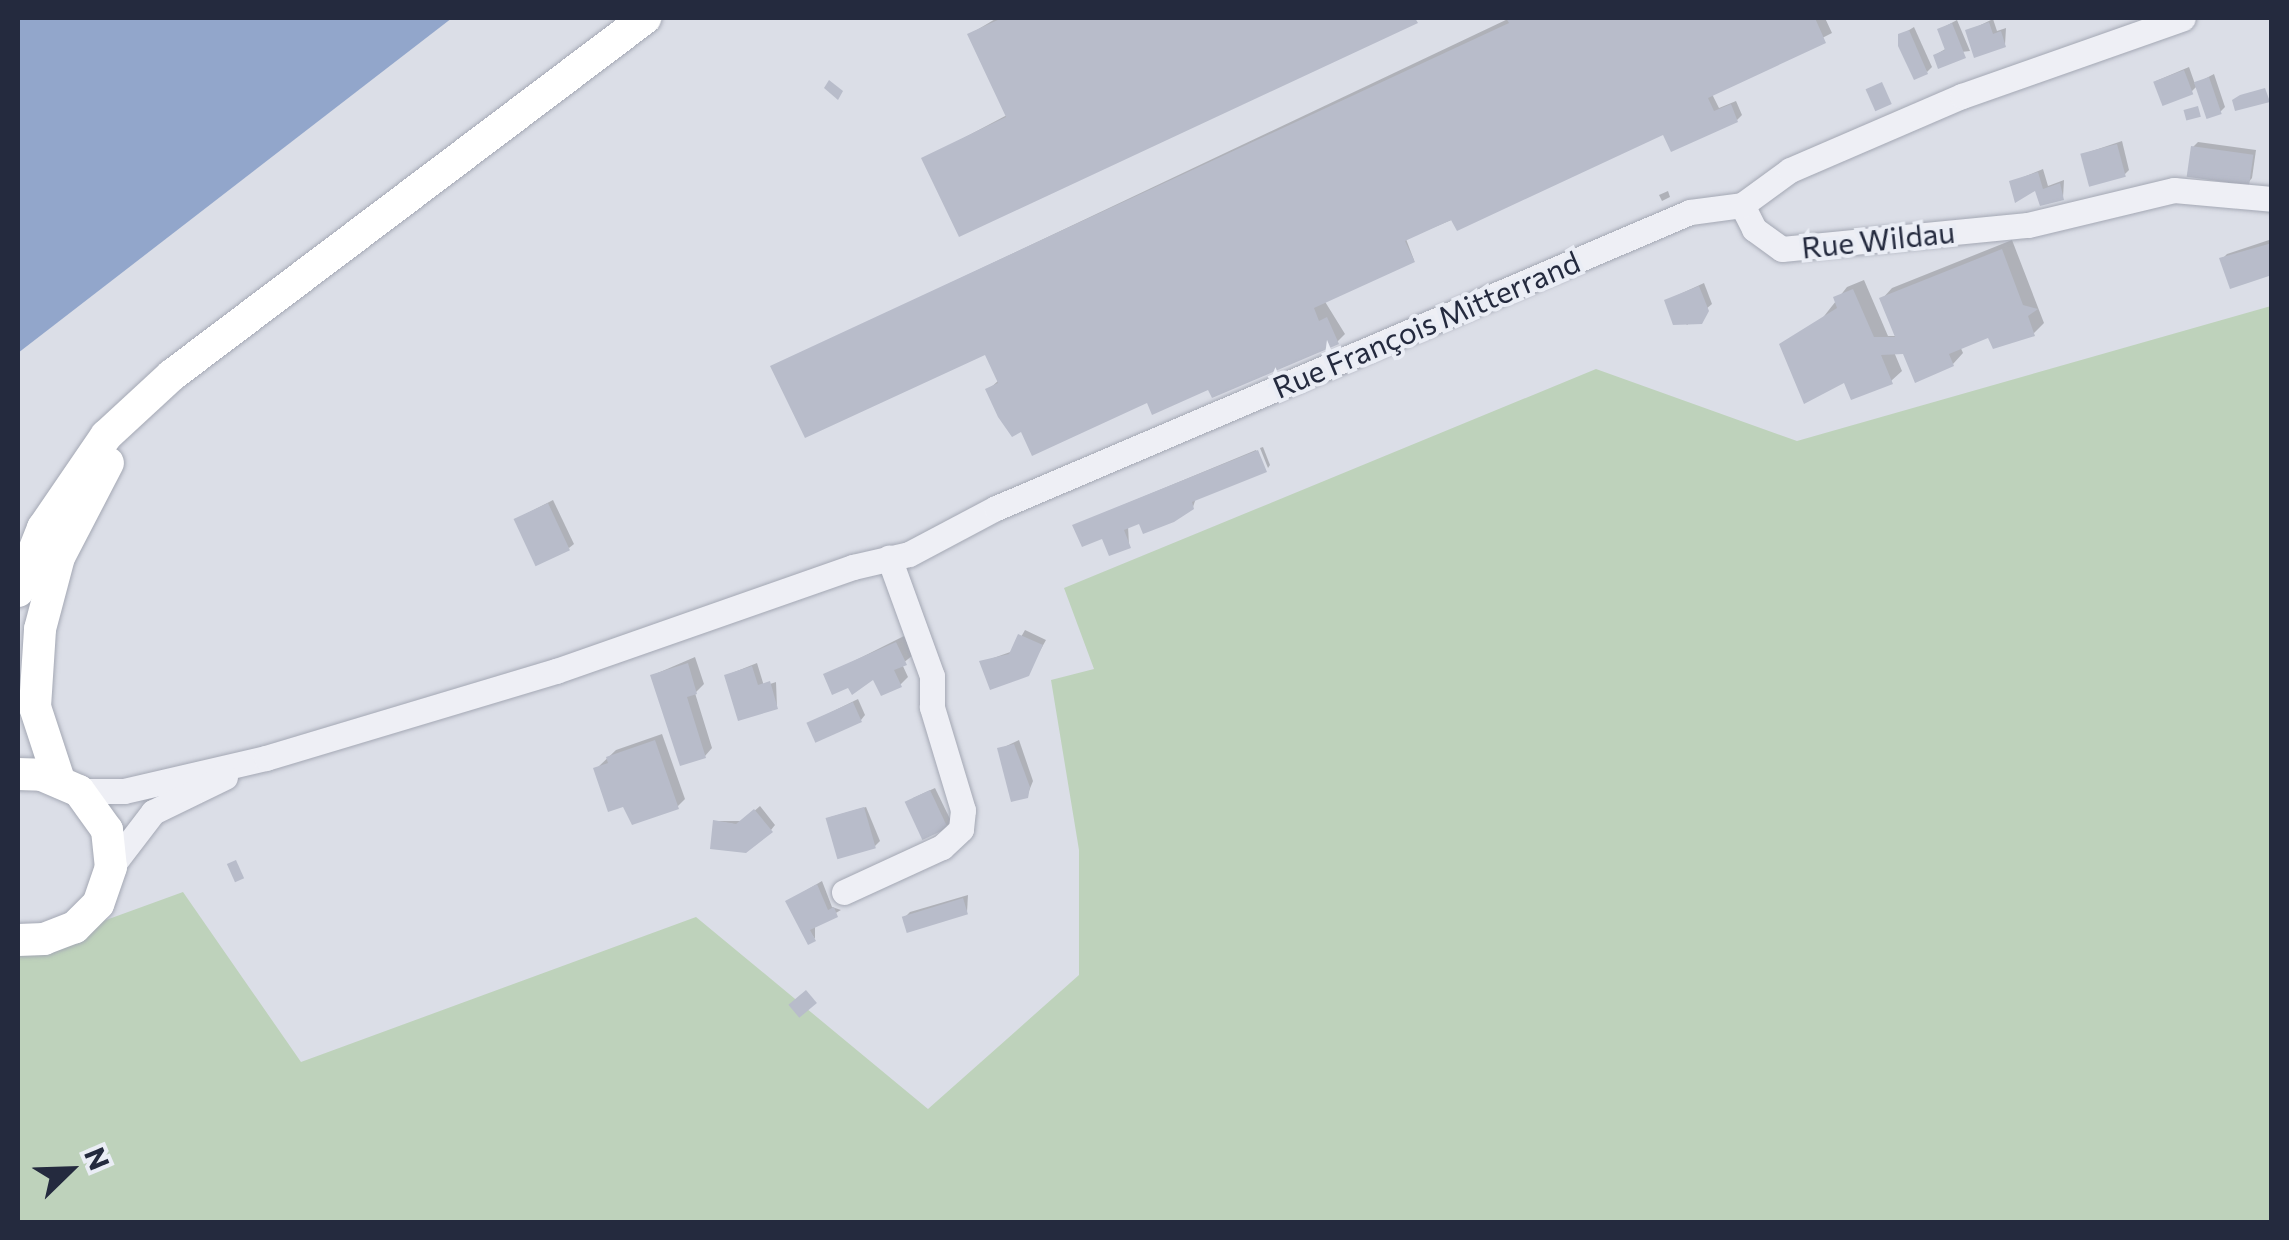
<!DOCTYPE html>
<meta charset="utf-8">
<style>
body{margin:0}
#map{position:relative;width:2289px;height:1240px;overflow:hidden;background:#dbdee7;font-family:Commissioner,sans-serif}
div>[style]{position:absolute}
.green>*{inset:0;background:#bed2bb}
.water>*{inset:0;background:#92a6cb}
.shadow>*{inset:0;background:#0003}
.building>*{inset:0;background:#b8bcca;transform-origin:0 0}
.roads{filter:drop-shadow(0 0 2px #a4a8b4) drop-shadow(0 0 2px #a4a8b4)}
.minor>*{height:25px;margin:-12.5px;padding:0 12.5px;transform-origin:12.5px;border-radius:12.5px;background:#eeeff5}
.major>*{height:32px;margin:-16px;padding:0 16px;transform-origin:16px;border-radius:16px;background:#fff}
span{translate:-50% -50%;white-space:nowrap;text-align:center;line-height:1.15;-webkit-text-stroke:8px #eaedf5;paint-order:stroke}
.street-label{font-size:30px;color:#242a3e}
.frame{position:absolute;inset:0;border:20px solid #242a3e;pointer-events:none}
.north{position:absolute;left:20px;top:1120px;width:100px;height:100px;-webkit-text-stroke:8px #eaedf5;paint-order:stroke;rotate:67deg;font-size:28px;font-weight:700;line-height:40px;text-align:center;color:#242a3e}
.north::after{content:'';display:block;margin:auto;width:35px;height:45px;background:#242a3e;clip-path:polygon(50% 0,100% 100%,50% 72%,0 100%)}
</style>
<div id="map">
<div class="green">
<div style="clip-path:polygon(2271px 306px,2271px 1222px,18px 1222px,18px 952px,183px 892px,301px 1062px,696px 917px,928px 1109px,1079px 975px,1079px 850px,1051px 680px,1094px 669px,1064px 588px,1596px 369px,1797px 441px)"></div>
</div>
<div class="water">
<div style="clip-path:polygon(18px 18px,452px 18px,18px 353px)"></div>
</div>
<div class="shadow">
<div style="clip-path:polygon(997px 18px,1420px 18px,924px 159px,1007px 115px,970px 34px)"></div>
<div style="clip-path:polygon(1510px 18px,1825px 18px,1832px 33px,1712px 94px,1719px 108px,1736px 101px,1742px 115px,1737px 120px,1664px 131px,1406px 239px,1414px 260px,1324px 300px,1345px 334px,1337px 342px,1148px 400px,1022px 429px,988px 390px,999px 380px,986px 352px,773px 367px)"></div>
<div style="clip-path:polygon(1993px 19px,1997px 31px,2006px 28px,2005px 45px,1968px 31px)"></div>
<div style="clip-path:polygon(1957px 20px,1970px 51px,1935px 55px,1947px 48px,1940px 29px)"></div>
<div style="clip-path:polygon(1914px 27px,1932px 67px,1927px 72px,1901px 35px)"></div>
<div style="clip-path:polygon(2189px 67px,2195px 84px,2214px 74px,2225px 107px,2220px 112px,2197px 86px,2191px 92px,2156px 81px)"></div>
<div style="clip-path:polygon(2122px 141px,2129px 170px,2124px 175px,2083px 154px)"></div>
<div style="clip-path:polygon(2198px 142px,2256px 150px,2252px 178px,2248px 183px,2193px 147px)"></div>
<div style="clip-path:polygon(2043px 169px,2048px 186px,2064px 180px,2063px 198px,2011px 182px)"></div>
<div style="clip-path:polygon(1668px 191px,1670px 197px,1662px 201px,1659px 195px)"></div>
<div style="clip-path:polygon(2272px 239px,2272px 273px,2222px 259px,2227px 254px)"></div>
<div style="clip-path:polygon(2012px 240px,2044px 323px,2034px 333px,1989px 334px,1960px 346px,1963px 353px,1953px 364px,1894px 352px,1902px 371px,1891px 381px,1845px 380px,1782px 345px,1821px 320px,1847px 287px,1864px 280px,1888px 336px,1898px 336px,1882px 299px,1892px 288px)"></div>
<div style="clip-path:polygon(1704px 283px,1712px 304px,1687px 325px,1667px 300px)"></div>
<div style="clip-path:polygon(1263px 447px,1270px 465px,1268px 468px,1260px 448px)"></div>
<div style="clip-path:polygon(1256px 450px,1264px 471px,1196px 498px,1193px 507px,1128px 526px,1129px 545px,1075px 525px)"></div>
<div style="clip-path:polygon(553px 500px,574px 544px,569px 548px,516px 519px)"></div>
<div style="clip-path:polygon(1025px 630px,1046px 640px,1027px 674px,982px 662px,1013px 651px)"></div>
<div style="clip-path:polygon(904px 636px,913px 655px,902px 664px,908px 677px,900px 685px,874px 676px,849px 684px,826px 675px)"></div>
<div style="clip-path:polygon(695px 657px,704px 684px,695px 693px,712px 748px,705px 756px,653px 675px)"></div>
<div style="clip-path:polygon(757px 663px,764px 686px,776px 682px,777px 707px,727px 675px)"></div>
<div style="clip-path:polygon(858px 699px,865px 715px,861px 720px,809px 723px)"></div>
<div style="clip-path:polygon(662px 734px,685px 799px,677px 807px,624px 804px,596px 769px,616px 750px)"></div>
<div style="clip-path:polygon(1019px 740px,1033px 781px,1027px 796px,1000px 749px)"></div>
<div style="clip-path:polygon(935px 788px,951px 821px,947px 826px,913px 798px)"></div>
<div style="clip-path:polygon(760px 806px,775px 825px,771px 830px,715px 821px,743px 821px)"></div>
<div style="clip-path:polygon(866px 807px,880px 841px,875px 846px,831px 817px)"></div>
<div style="clip-path:polygon(822px 881px,832px 907px,841px 910px,815px 925px,815px 939px,788px 901px)"></div>
<div style="clip-path:polygon(968px 895px,967px 912px,905px 917px,910px 912px)"></div>
</div>
<div class="building">
<div style="clip-path:polygon(1002px 18px,1415px 18px,1418px 23px,959px 237px,921px 158px,1006px 117px,967px 34px)"></div>
<div style="clip-path:polygon(1506px 18px,1815px 18px,1826px 43px,1708px 98px,1714px 111px,1731px 104px,1738px 122px,1671px 152px,1663px 135px,1457px 231px,1451px 220px,1405px 241px,1415px 262px,1314px 308px,1319px 321px,1327px 317px,1339px 344px,1212px 398px,1208px 390px,1152px 415px,1147px 403px,1032px 456px,1021px 432px,1012px 437px,998px 417px,985px 389px,998px 383px,985px 355px,805px 438px,770px 366px,1509px 23px)"></div>
<div style="clip-path:polygon(1989px 22px,1993px 34px,2001px 31px,2006px 47px,1974px 58px,1965px 30px)"></div>
<div style="clip-path:polygon(1952px 23px,1966px 58px,1938px 69px,1933px 55px,1945px 50px,1937px 29px)"></div>
<div style="clip-path:polygon(1909px 30px,1928px 74px,1914px 80px,1898px 46px,1898px 34px)"></div>
<div style="left:2184px;top:70px;width:26px;height:33px;rotate:69deg"></div>
<div style="left:2209px;top:77px;width:39px;height:16px;rotate:71deg"></div>
<div style="clip-path:polygon(829px 80px,843px 91px,838px 100px,824px 88px)"></div>
<div style="left:1882px;top:82px;width:24px;height:18px;rotate:66deg"></div>
<div style="clip-path:polygon(2265px 88px,2270px 102px,2235px 111px,2232px 100px,2240px 95px)"></div>
<div style="left:2198px;top:106px;width:11px;height:15px;rotate:75deg"></div>
<div style="left:2117px;top:144px;width:34px;height:38px;rotate:75deg"></div>
<div style="left:2191px;top:146px;width:63px;height:31px;rotate:8deg"></div>
<div style="clip-path:polygon(2038px 172px,2043px 189px,2060px 183px,2064px 200px,2040px 206px,2035px 191px,2015px 203px,2009px 181px)"></div>
<div style="clip-path:polygon(2272px 243px,2272px 275px,2230px 289px,2219px 258px)"></div>
<div style="clip-path:polygon(2002px 249px,2023px 305px,2038px 309px,2028px 316px,2035px 336px,1993px 349px,1988px 338px,1949px 354px,1954px 366px,1915px 383px,1903px 354px,1881px 355px,1893px 384px,1851px 400px,1844px 383px,1804px 404px,1779px 344px,1837px 308px,1833px 297px,1853px 289px,1874px 337px,1895px 337px,1879px 298px)"></div>
<div style="clip-path:polygon(1699px 286px,1709px 311px,1702px 324px,1673px 325px,1664px 300px)"></div>
<div style="clip-path:polygon(1258px 450px,1267px 472px,1192px 502px,1194px 509px,1174px 522px,1143px 534px,1139px 524px,1124px 530px,1131px 548px,1109px 556px,1102px 539px,1082px 547px,1072px 525px)"></div>
<div style="left:548px;top:503px;width:52px;height:38px;rotate:65deg"></div>
<div style="clip-path:polygon(1018px 634px,1043px 645px,1029px 676px,990px 690px,979px 661px,1009px 654px)"></div>
<div style="clip-path:polygon(896px 642px,907px 665px,894px 670px,902px 687px,881px 696px,873px 680px,852px 695px,848px 688px,832px 695px,823px 674px)"></div>
<div style="clip-path:polygon(688px 663px,697px 694px,687px 697px,706px 758px,680px 766px,650px 675px)"></div>
<div style="clip-path:polygon(752px 666px,758px 685px,770px 681px,778px 709px,738px 721px,724px 675px)"></div>
<div style="left:853px;top:702px;width:22px;height:51px;rotate:66deg"></div>
<div style="clip-path:polygon(655px 740px,679px 809px,632px 825px,623px 807px,608px 812px,593px 768px,608px 763px,606px 757px)"></div>
<div style="clip-path:polygon(1014px 744px,1030px 787px,1028px 798px,1011px 802px,997px 748px)"></div>
<div style="left:930px;top:790px;width:42px;height:28px;rotate:65deg"></div>
<div style="left:864px;top:807px;width:43px;height:40px;rotate:74deg"></div>
<div style="clip-path:polygon(754px 809px,773px 832px,746px 853px,710px 849px,713px 820px,736px 824px)"></div>
<div style="left:236px;top:860px;width:20px;height:10px;rotate:66deg"></div>
<div style="clip-path:polygon(817px 884px,828px 910px,834px 907px,838px 917px,810px 930px,816px 941px,808px 945px,785px 901px)"></div>
<div style="left:963px;top:898px;width:17px;height:64px;rotate:73deg"></div>
<div style="left:806px;top:990px;width:17px;height:23px;rotate:50deg"></div>
</div>
<div class="roads">
<div class="minor">
<div style="left:1742px;top:205px;width:27px;rotate:63deg"></div>
<div style="left:1754px;top:229px;width:34px;rotate:36deg"></div>
<div style="left:1782px;top:249px;width:247px;rotate:-5.6deg"></div>
<div style="left:2028px;top:225px;width:150px;rotate:-13.5deg"></div>
<div style="left:2174px;top:190px;width:98px;rotate:5.2deg"></div>
<div style="left:79px;top:791px;width:45px"></div>
<div style="left:124px;top:791px;width:146px;rotate:-13.1deg"></div>
<div style="left:266px;top:758px;width:303px;rotate:-16.7deg"></div>
<div style="left:556px;top:671px;width:315px;rotate:-19.3deg"></div>
<div style="left:853px;top:567px;width:57px;rotate:-13.1deg"></div>
<div style="left:909px;top:554px;width:98px;rotate:-27.9deg"></div>
<div style="left:996px;top:508px;width:754px;rotate:-23.1deg"></div>
<div style="left:1690px;top:212px;width:52px;rotate:-7.7deg"></div>
<div style="left:1742px;top:205px;width:59px;rotate:-36.1deg"></div>
<div style="left:1790px;top:170px;width:187px;rotate:-23.3deg"></div>
<div style="left:1962px;top:96px;width:234px;rotate:-19.4deg"></div>
<div style="left:111px;top:867px;width:69px;rotate:-52.6deg"></div>
<div style="left:153px;top:812px;width:80px;rotate:-25.9deg"></div>
<div style="left:844px;top:892px;width:108px;rotate:-24.7deg"></div>
<div style="left:942px;top:847px;width:26px;rotate:-43deg"></div>
<div style="left:961px;top:829px;width:19px;rotate:-84deg"></div>
<div style="left:963px;top:810px;width:108px;rotate:-106.8deg"></div>
<div style="left:932px;top:707px;width:31px;rotate:-90deg"></div>
<div style="left:932px;top:676px;width:126px;rotate:-110deg"></div>
</div>
<div class="major">
<div style="left:18px;top:591px;width:68px;rotate:-68.4deg"></div>
<div style="left:43px;top:528px;width:112px;rotate:-55.6deg"></div>
<div style="left:106px;top:436px;width:90px;rotate:-42.7deg"></div>
<div style="left:172px;top:375px;width:593px;rotate:-37.04deg"></div>
<div style="left:18px;top:774px;width:24px;rotate:2deg"></div>
<div style="left:42px;top:775px;width:40px;rotate:23.4deg"></div>
<div style="left:79px;top:791px;width:48px;rotate:54.3deg"></div>
<div style="left:107px;top:830px;width:37px;rotate:84deg"></div>
<div style="left:111px;top:867px;width:39px;rotate:109deg"></div>
<div style="left:98px;top:904px;width:33px;rotate:135deg"></div>
<div style="left:75px;top:927px;width:33px;rotate:159deg"></div>
<div style="left:44px;top:939px;width:26px;rotate:178deg"></div>
<div style="left:59px;top:780px;width:77px;rotate:-108.2deg"></div>
<div style="left:35px;top:707px;width:78px;rotate:-86.3deg"></div>
<div style="left:40px;top:629px;width:74px;rotate:-75.2deg"></div>
<div style="left:59px;top:557px;width:106px;rotate:-62.5deg"></div>
</div>
</div>
<div class="street-label">
<span style="left:1878px;top:239px;rotate:-6deg">Rue Wildau</span>
<span style="left:1426px;top:324px;rotate:-23deg">Rue François Mitterrand</span>
</div>
<div class="frame"></div>
<div class="north">N</div>
</div>
